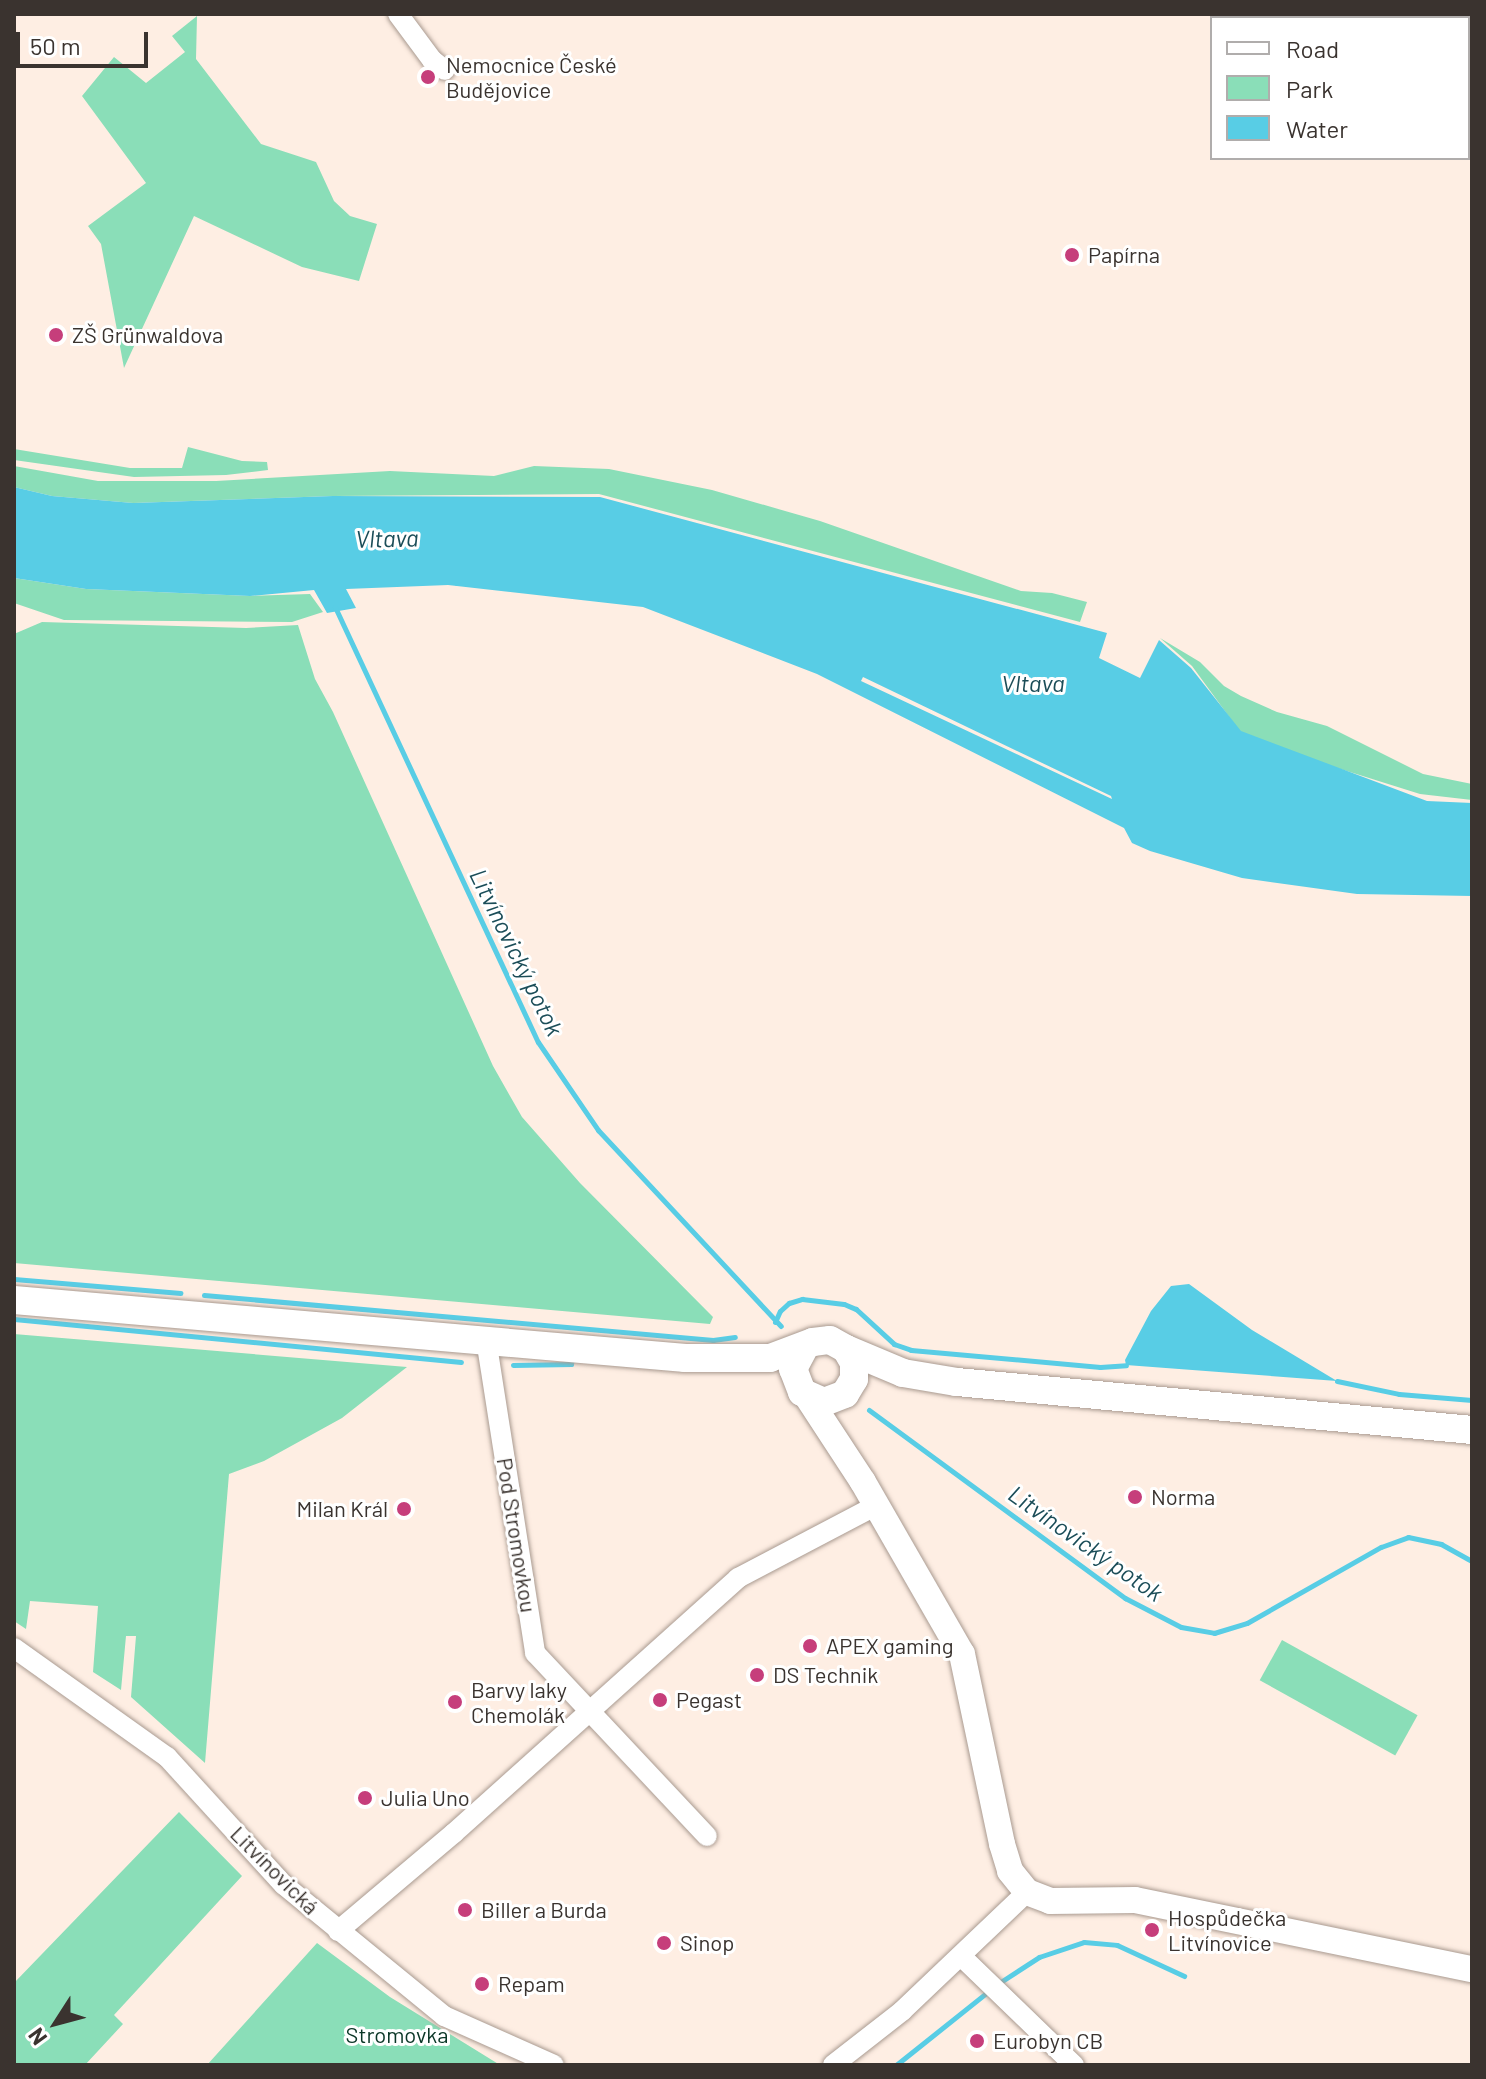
<!DOCTYPE html>
<meta charset="utf-8">
<style>
body{margin:0}
#map{position:relative;width:1486px;height:2079px;overflow:hidden;background:#feeee3;font-family:Barlow,sans-serif}
div>[style]{position:absolute}
.green>*{inset:0;background:#8adeb8;transform-origin:0 0}
.water>*{inset:0;background:#58cde5}
.stream>*{height:5px;margin:-2.5px;padding:0 2.5px;transform-origin:2.5px;border-radius:2.5px;background:#58cde5}
.roads{filter:drop-shadow(0 0 2px #a99a90) drop-shadow(0 0 2px #a99a90)}
.minor>*{height:20px;margin:-10px;padding:0 10px;transform-origin:10px;border-radius:10px;background:#fff}
.tertiary>*{height:26px;margin:-13px;padding:0 13px;transform-origin:13px;border-radius:13px;background:#fff}
.secondary>*{height:28px;margin:-14px;padding:0 14px;transform-origin:14px;border-radius:14px;background:#fff}
.dots>*{width:22px;height:22px;translate:-50% -50%;box-sizing:border-box;border:4px solid #fff;border-radius:50%}
span{translate:-50% -50%;white-space:nowrap;text-align:center;line-height:1.15;-webkit-text-stroke:6px #fff;paint-order:stroke}
.poi-label{font-size:22px;color:#3a332f}
.left{translate:0 -50%;text-align:left}
.right{translate:-100% -50%;text-align:right}
.street-label{font-size:22px;color:#3a332f}
.park-label{font-size:22px;color:#0a3626}
.water-label{font-size:24px;color:#1b4d58;font-style:italic}
.frame{position:absolute;inset:0;border:16px solid #3a332f;pointer-events:none}
.legend{position:absolute;left:1210px;top:16px;width:260px;height:144px;box-sizing:border-box;background:#fff;border:2px solid #b0adac;margin:0;padding:10px 14px;list-style:none;font-size:24px;color:#3a332f}
.legend li{display:flex;align-items:center;gap:16px;height:40px}
.legend b{width:40px;border:2px solid #b0adac}
.north{position:absolute;left:16px;top:1983px;width:80px;height:80px;-webkit-text-stroke:6px #fff;paint-order:stroke;rotate:234deg;font-size:22px;font-weight:700;line-height:32px;text-align:center;color:#3a332f}
.north::after{content:'';display:block;margin:auto;width:28px;height:36px;background:#3a332f;clip-path:polygon(50% 0,100% 100%,50% 72%,0 100%)}
.scale{position:absolute;left:16px;top:32px;width:132px;height:36px;box-sizing:border-box;border:4px solid #3a332f;border-top:0;padding-left:10px;font-size:24px;line-height:28px;white-space:nowrap;color:#3a332f;-webkit-text-stroke:6px #fff;paint-order:stroke}
</style>
<div id="map">
<div class="green">
<div style="clip-path:polygon(197px 16px,196px 59px,261px 144px,316px 162px,334px 201px,350px 216px,377px 224px,359px 281px,302px 267px,194px 216px,124px 368px,101px 244px,88px 226px,146px 183px,82px 96px,114px 57px,146px 83px,185px 52px,172px 36px)"></div>
<div style="clip-path:polygon(188px 447px,242px 461px,267px 462px,268px 470px,226px 475px,134px 477px,14px 460px,14px 449px,130px 468px,182px 468px)"></div>
<div style="clip-path:polygon(14px 466px,98px 481px,216px 481px,390px 471px,494px 476px,534px 466px,609px 469px,712px 490px,820px 521px,1021px 591px,1052px 593px,1087px 602px,1080px 622px,599px 494px,333px 496px,133px 503px,52px 496px,14px 487px)"></div>
<div style="clip-path:polygon(14px 578px,86px 589px,250px 596px,310px 594px,323px 612px,292px 622px,64px 620px,14px 603px)"></div>
<div style="clip-path:polygon(42px 622px,246px 628px,298px 625px,315px 679px,333px 712px,493px 1066px,522px 1117px,580px 1183px,713px 1317px,710px 1324px,14px 1263px,14px 634px)"></div>
<div style="clip-path:polygon(1160px 638px,1200px 662px,1224px 686px,1241px 696px,1277px 712px,1327px 726px,1423px 774px,1472px 784px,1472px 800px,1420px 794px,1299px 756px,1241px 733px,1192px 666px)"></div>
<div style="clip-path:polygon(14px 1334px,407px 1367px,342px 1418px,264px 1461px,229px 1474px,205px 1763px,131px 1697px,136px 1636px,126px 1636px,121px 1690px,93px 1672px,98px 1606px,30px 1601px,26px 1629px,14px 1621px)"></div>
<div style="left:1282px;top:1640px;width:155px;height:46px;rotate:29deg"></div>
<div style="clip-path:polygon(179px 1812px,242px 1876px,114px 2015px,123px 2024px,85px 2065px,14px 2065px,14px 1983px)"></div>
<div style="clip-path:polygon(317px 1943px,390px 1997px,500px 2065px,207px 2065px)"></div>
</div>
<div class="water">
<div style="clip-path:polygon(evenodd,14px 487px,52px 496px,133px 503px,333px 496px,600px 497px,1107px 633px,1099px 658px,1140px 678px,1159px 640px,1191px 668px,1241px 731px,1427px 801px,1472px 803px,1472px 896px,1357px 894px,1242px 878px,1150px 851px,1132px 843px,1124px 828px,817px 674px,643px 607px,448px 585px,346px 589px,356px 608px,327px 613px,314px 590px,250px 596px,86px 589px,14px 578px,14px 487px,863px 677px,1111px 796px,1112px 799px,861px 681px,863px 677px)"></div>
<div style="clip-path:polygon(1189px 1284px,1252px 1330px,1337px 1381px,1126px 1365px,1125px 1360px,1151px 1311px,1171px 1286px)"></div>
</div>
<div class="stream">
<div style="left:335px;top:607px;width:480px;rotate:65deg"></div>
<div style="left:538px;top:1042px;width:107px;rotate:55.7deg"></div>
<div style="left:598px;top:1130px;width:268px;rotate:47deg"></div>
<div style="left:14px;top:1279px;width:167px;rotate:4.8deg"></div>
<div style="left:204px;top:1295px;width:511px;rotate:5.05deg"></div>
<div style="left:713px;top:1340px;width:22px;rotate:-8deg"></div>
<div style="left:14px;top:1319px;width:449px;rotate:5.5deg"></div>
<div style="left:775px;top:1322px;width:12px;rotate:-66deg"></div>
<div style="left:780px;top:1311px;width:12px;rotate:-42deg"></div>
<div style="left:789px;top:1303px;width:14px;rotate:-17deg"></div>
<div style="left:802px;top:1299px;width:42px;rotate:6.8deg"></div>
<div style="left:844px;top:1304px;width:13px;rotate:23deg"></div>
<div style="left:856px;top:1309px;width:52px;rotate:42.6deg"></div>
<div style="left:894px;top:1344px;width:18px;rotate:19deg"></div>
<div style="left:911px;top:1350px;width:190px;rotate:5.1deg"></div>
<div style="left:1100px;top:1367px;width:26px;rotate:-4deg"></div>
<div style="left:513px;top:1365px;width:58px;rotate:-1deg"></div>
<div style="left:571px;top:1364px;width:5px;rotate:-79deg"></div>
<div style="left:1337px;top:1381px;width:63px;rotate:11.8deg"></div>
<div style="left:1399px;top:1394px;width:73px;rotate:4.7deg"></div>
<div style="left:869px;top:1410px;width:318px;rotate:36.3deg"></div>
<div style="left:1125px;top:1598px;width:63px;rotate:27.4deg"></div>
<div style="left:1181px;top:1627px;width:34px;rotate:10deg"></div>
<div style="left:1214px;top:1633px;width:34px;rotate:-17deg"></div>
<div style="left:1247px;top:1623px;width:154px;rotate:-29.6deg"></div>
<div style="left:1381px;top:1547px;width:29px;rotate:-20deg"></div>
<div style="left:1408px;top:1537px;width:34px;rotate:12deg"></div>
<div style="left:1441px;top:1544px;width:35px;rotate:29deg"></div>
<div style="left:999px;top:1983px;width:48px;rotate:-33deg"></div>
<div style="left:1039px;top:1957px;width:47px;rotate:-18.4deg"></div>
<div style="left:1084px;top:1942px;width:33px;rotate:5deg"></div>
<div style="left:1117px;top:1945px;width:74px;rotate:24.8deg"></div>
<div style="left:896px;top:2065px;width:120px;rotate:-38.6deg"></div>
</div>
<div class="roads">
<div class="minor">
<div style="left:398px;top:14px;width:57px;rotate:53.5deg"></div>
<div style="left:432px;top:60px;width:16px;rotate:38deg"></div>
<div style="left:486px;top:1339px;width:318px;rotate:81.1deg"></div>
<div style="left:535px;top:1653px;width:251px;rotate:46.8deg"></div>
<div style="left:14px;top:1648px;width:188px;rotate:35.5deg"></div>
<div style="left:167px;top:1757px;width:173px;rotate:47.6deg"></div>
<div style="left:284px;top:1885px;width:207px;rotate:39.3deg"></div>
<div style="left:444px;top:2016px;width:120px;rotate:24deg"></div>
<div style="left:338px;top:1931px;width:152px;rotate:-40.2deg"></div>
<div style="left:454px;top:1833px;width:382px;rotate:-41.9deg"></div>
<div style="left:738px;top:1578px;width:157px;rotate:-27.7deg"></div>
<div style="left:962px;top:1957px;width:156px;rotate:44deg"></div>
<div style="left:833px;top:2065px;width:88px;rotate:-38deg"></div>
<div style="left:902px;top:2011px;width:173px;rotate:-43.6deg"></div>
</div>
<div class="tertiary">
<div style="left:808px;top:1398px;width:100px;rotate:56.8deg"></div>
<div style="left:863px;top:1482px;width:198px;rotate:60.1deg"></div>
<div style="left:962px;top:1654px;width:194px;rotate:78.1deg"></div>
<div style="left:1002px;top:1844px;width:28px;rotate:73deg"></div>
<div style="left:1010px;top:1871px;width:27px;rotate:51deg"></div>
<div style="left:1027px;top:1892px;width:25px;rotate:21deg"></div>
<div style="left:1050px;top:1901px;width:85px;rotate:-0.7deg"></div>
<div style="left:1135px;top:1900px;width:344px;rotate:11.6deg"></div>
</div>
<div class="secondary">
<div style="left:14px;top:1300px;width:674px;rotate:4.94deg"></div>
<div style="left:685px;top:1358px;width:85px"></div>
<div style="left:770px;top:1358px;width:46px;rotate:-20.4deg"></div>
<div style="left:813px;top:1342px;width:17px;rotate:-7deg"></div>
<div style="left:830px;top:1340px;width:18px;rotate:29deg"></div>
<div style="left:846px;top:1349px;width:16px;rotate:60deg"></div>
<div style="left:854px;top:1363px;width:16px;rotate:90deg"></div>
<div style="left:854px;top:1379px;width:17px;rotate:121deg"></div>
<div style="left:845px;top:1394px;width:22px;rotate:159deg"></div>
<div style="left:824px;top:1402px;width:24px;rotate:-156deg"></div>
<div style="left:802px;top:1392px;width:25px;rotate:-111deg"></div>
<div style="left:793px;top:1369px;width:26px;rotate:-62deg"></div>
<div style="left:846px;top:1349px;width:62px;rotate:22.8deg"></div>
<div style="left:903px;top:1373px;width:55px;rotate:9.5deg"></div>
<div style="left:957px;top:1382px;width:517px;rotate:5.32deg"></div>
</div>
</div>
<div class="dots">
<div style="left:428px;top:77px;background:#c63e7b"></div>
<div style="left:1072px;top:255px;background:#c63e7b"></div>
<div style="left:56px;top:335px;background:#c63e7b"></div>
<div style="left:1135px;top:1497px;background:#c63e7b"></div>
<div style="left:404px;top:1509px;background:#c63e7b"></div>
<div style="left:810px;top:1646px;background:#c63e7b"></div>
<div style="left:757px;top:1675px;background:#c63e7b"></div>
<div style="left:660px;top:1700px;background:#c63e7b"></div>
<div style="left:455px;top:1702px;background:#c63e7b"></div>
<div style="left:365px;top:1798px;background:#c63e7b"></div>
<div style="left:465px;top:1910px;background:#c63e7b"></div>
<div style="left:1152px;top:1930px;background:#c63e7b"></div>
<div style="left:664px;top:1943px;background:#c63e7b"></div>
<div style="left:482px;top:1984px;background:#c63e7b"></div>
<div style="left:977px;top:2041px;background:#c63e7b"></div>
</div>
<div class="poi-label">
<span class="left" style="left:446px;top:77px">Nemocnice České<br>Budějovice</span>
<span class="left" style="left:1088px;top:255px">Papírna</span>
<span class="left" style="left:72px;top:335px">ZŠ Grünwaldova</span>
<span class="left" style="left:1151px;top:1497px">Norma</span>
<span class="right" style="left:388px;top:1509px">Milan Král</span>
<span class="left" style="left:826px;top:1646px">APEX gaming</span>
<span class="left" style="left:773px;top:1675px">DS Technik</span>
<span class="left" style="left:471px;top:1702px">Barvy laky<br>Chemolák</span>
<span class="left" style="left:676px;top:1700px">Pegast</span>
<span class="left" style="left:381px;top:1798px">Julia Uno</span>
<span class="left" style="left:481px;top:1910px">Biller a Burda</span>
<span class="left" style="left:1168px;top:1930px">Hospůdečka<br>Litvínovice</span>
<span class="left" style="left:680px;top:1943px">Sinop</span>
<span class="left" style="left:498px;top:1984px">Repam</span>
<span class="left" style="left:993px;top:2041px">Eurobyn CB</span>
</div>
<div class="street-label">
<span style="left:517px;top:1535px;rotate:81deg">Pod Stromovkou</span>
<span style="left:275px;top:1870px;rotate:45deg">Litvínovická</span>
</div>
<div class="park-label">
<span style="left:397px;top:2035px">Stromovka</span>
</div>
<div class="water-label">
<span style="left:387px;top:538px;rotate:-1deg">Vltava</span>
<span style="left:1033px;top:683px">Vltava</span>
<span style="left:517px;top:952px;rotate:64deg">Litvínovický potok</span>
<span style="left:1086px;top:1543px;rotate:35deg">Litvínovický potok</span>
</div>
<div class="frame"></div>
<ul class="legend">
<li><b style="height:10px;background:#fff"></b>Road</li>
<li><b style="height:22px;background:#8adeb8"></b>Park</li>
<li><b style="height:22px;background:#58cde5"></b>Water</li>
</ul>
<div class="north">N</div>
<div class="scale">50 m</div>
</div>
